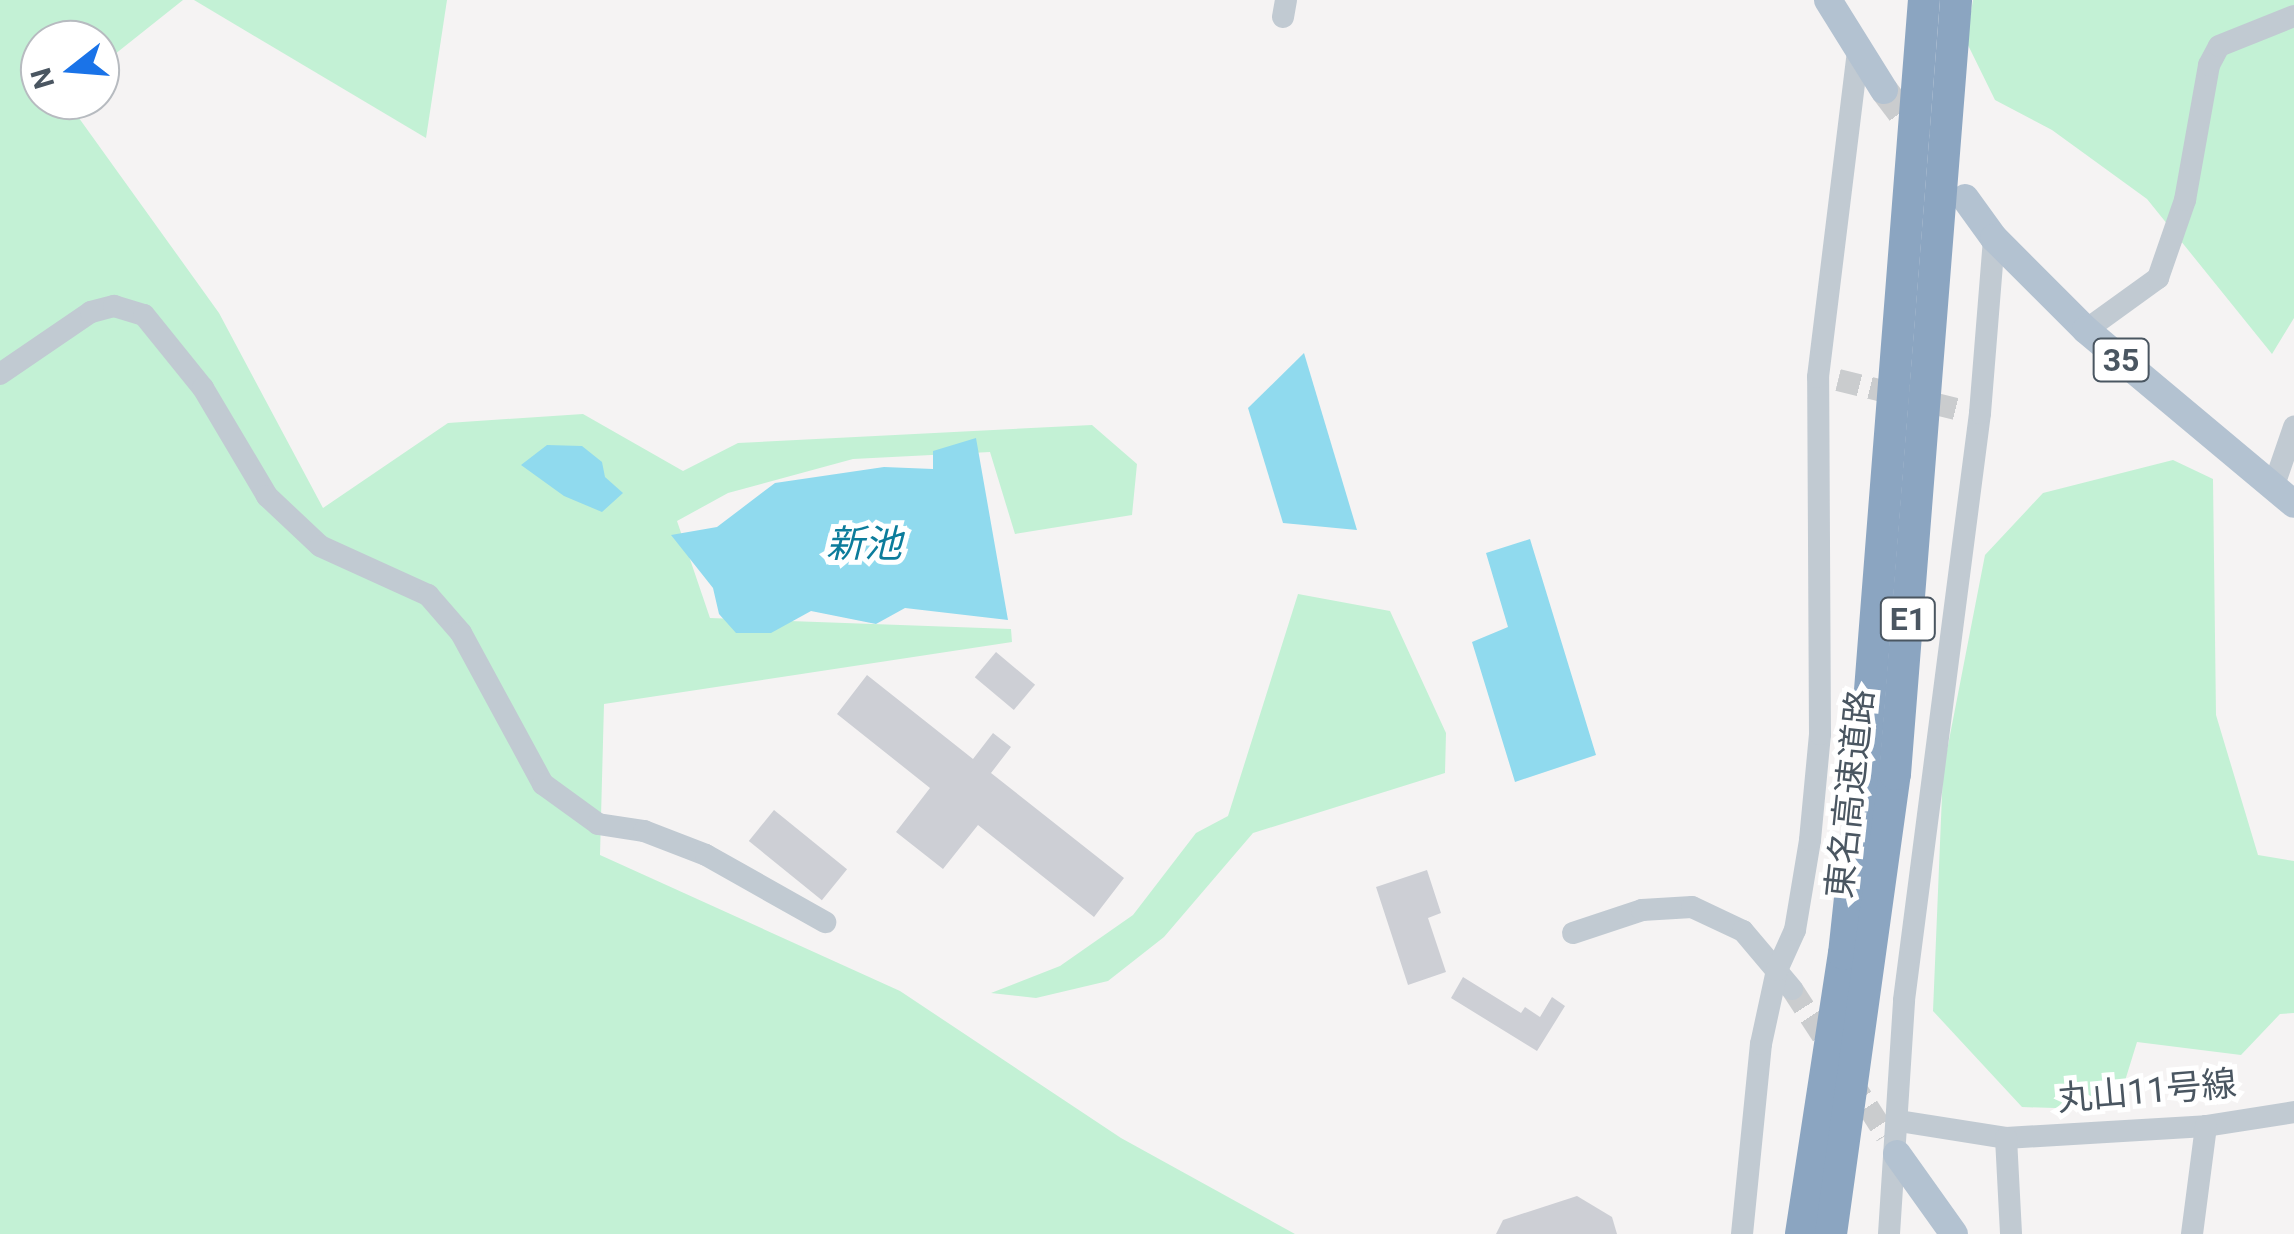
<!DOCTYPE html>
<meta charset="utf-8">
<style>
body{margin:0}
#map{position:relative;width:2294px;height:1234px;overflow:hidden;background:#f5f3f3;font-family:Roboto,"Noto Sans JP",sans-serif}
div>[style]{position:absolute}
.green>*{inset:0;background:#c3f1d5}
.water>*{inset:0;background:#90daee}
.building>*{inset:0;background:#cdcfd5;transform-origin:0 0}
.minor-tunnel>*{height:22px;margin-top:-11px;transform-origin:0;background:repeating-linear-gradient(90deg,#caccce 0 22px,transparent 0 33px)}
.major-tunnel>*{height:28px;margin-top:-14px;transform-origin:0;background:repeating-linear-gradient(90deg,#caccce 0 28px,transparent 0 42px)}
.minor>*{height:22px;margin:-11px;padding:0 11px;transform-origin:11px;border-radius:11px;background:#c1cad2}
.major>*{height:28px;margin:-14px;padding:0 14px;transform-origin:14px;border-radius:14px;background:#b3c2d1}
.highway>*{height:32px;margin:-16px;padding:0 16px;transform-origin:16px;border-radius:16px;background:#8ba5c1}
span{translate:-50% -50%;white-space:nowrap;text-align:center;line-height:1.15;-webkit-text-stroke:10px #fff;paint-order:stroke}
.shield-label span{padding:2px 8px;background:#fff;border:2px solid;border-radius:8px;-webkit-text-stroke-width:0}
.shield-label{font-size:32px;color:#4a5661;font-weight:700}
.street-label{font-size:35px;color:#4a5661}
.water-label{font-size:38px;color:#0c7c9b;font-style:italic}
.north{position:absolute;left:20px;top:20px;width:100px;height:100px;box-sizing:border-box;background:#fff;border:2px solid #b7bbc0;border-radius:50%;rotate:253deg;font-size:28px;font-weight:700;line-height:40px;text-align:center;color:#4a5661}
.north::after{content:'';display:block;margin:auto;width:35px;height:45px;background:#1a73e8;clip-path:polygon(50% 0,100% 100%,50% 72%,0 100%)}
</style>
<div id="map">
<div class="green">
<div style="clip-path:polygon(0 0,183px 0,100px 66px,100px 40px,40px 40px,40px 100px,66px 100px,219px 313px,323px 508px,448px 423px,583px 414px,683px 471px,738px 443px,1092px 425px,1137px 464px,1132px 515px,1015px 534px,990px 452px,853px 459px,728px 493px,677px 521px,710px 618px,1011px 629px,1012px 642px,604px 704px,600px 855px,900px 991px,1121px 1138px,1295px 1234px,0 1234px)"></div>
<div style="clip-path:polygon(194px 0,447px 0,426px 138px)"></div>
<div style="clip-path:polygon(1973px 0,2294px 0,2294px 318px,2272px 354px,2147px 199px,2052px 130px,1995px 100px,1966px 41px)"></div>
<div style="clip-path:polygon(2173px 460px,2213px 479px,2216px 715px,2258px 855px,2294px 861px,2294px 1013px,2280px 1014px,2241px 1055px,2137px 1042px,2116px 1110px,2022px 1107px,1933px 1011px,1943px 771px,1985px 555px,2043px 493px)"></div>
<div style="clip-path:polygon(1298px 594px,1390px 611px,1446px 733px,1445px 773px,1253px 833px,1164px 937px,1108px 981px,1036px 998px,991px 993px,1060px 966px,1133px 915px,1196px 833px,1228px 816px)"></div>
</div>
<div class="water">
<div style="clip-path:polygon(1304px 353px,1357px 530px,1283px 523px,1248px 408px)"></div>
<div style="clip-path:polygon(976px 438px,1008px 620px,905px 608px,876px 624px,811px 611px,771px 633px,736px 633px,719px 614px,713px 588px,671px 535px,717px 527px,775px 483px,884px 467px,933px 469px,933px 451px)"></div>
<div style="clip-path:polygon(547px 445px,582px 446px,602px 462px,605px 477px,623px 493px,602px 512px,564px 496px,521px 465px)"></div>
<div style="clip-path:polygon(1530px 539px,1596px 755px,1515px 782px,1472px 642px,1508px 627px,1486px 553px)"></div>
</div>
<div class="building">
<div style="left:996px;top:652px;width:51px;height:33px;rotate:40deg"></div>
<div style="clip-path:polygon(867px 675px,973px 759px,993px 733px,1011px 747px,991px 773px,1124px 878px,1094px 917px,978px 825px,943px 869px,896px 832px,930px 788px,837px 714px)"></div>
<div style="left:774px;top:810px;width:94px;height:40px;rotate:39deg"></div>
<div style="clip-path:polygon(1427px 870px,1441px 913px,1428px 918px,1446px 972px,1408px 985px,1376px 887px)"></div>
<div style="clip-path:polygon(1463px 977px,1521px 1013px,1525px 1007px,1540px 1017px,1552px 997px,1565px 1006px,1537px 1051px,1451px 998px)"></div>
<div style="clip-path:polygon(1577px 1196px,1612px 1217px,1617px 1234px,1496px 1234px,1503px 1220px)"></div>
</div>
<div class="minor-tunnel">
<div style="left:1838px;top:380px;width:130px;rotate:13.8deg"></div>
<div style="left:1792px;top:989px;width:75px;rotate:56.9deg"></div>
<div style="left:1850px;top:1079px;width:67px;rotate:57.3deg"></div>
</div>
<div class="major-tunnel">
<div style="left:1884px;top:90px;width:63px;rotate:52.8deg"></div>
</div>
<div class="minor">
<div style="left:1283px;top:17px;width:17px;rotate:-80deg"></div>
<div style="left:2086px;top:330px;width:89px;rotate:-35.8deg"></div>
<div style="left:2158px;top:278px;width:83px;rotate:-70.9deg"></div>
<div style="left:2185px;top:200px;width:137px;rotate:-79.9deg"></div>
<div style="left:2209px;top:65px;width:21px;rotate:-62deg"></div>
<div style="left:2219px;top:46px;width:81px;rotate:-21.8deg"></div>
<div style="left:0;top:374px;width:110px;rotate:-34.3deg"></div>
<div style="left:91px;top:312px;width:24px;rotate:-15deg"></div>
<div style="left:114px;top:306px;width:31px;rotate:17deg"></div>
<div style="left:144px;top:315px;width:94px;rotate:51.1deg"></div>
<div style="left:203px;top:388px;width:126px;rotate:59.3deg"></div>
<div style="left:267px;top:496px;width:73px;rotate:43.3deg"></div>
<div style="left:320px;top:546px;width:119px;rotate:24.4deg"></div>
<div style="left:428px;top:595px;width:50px;rotate:49deg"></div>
<div style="left:461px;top:633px;width:172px;rotate:61.5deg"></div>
<div style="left:543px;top:784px;width:68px;rotate:36deg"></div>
<div style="left:598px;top:824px;width:47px;rotate:8.7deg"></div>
<div style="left:644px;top:831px;width:66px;rotate:21.2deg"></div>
<div style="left:706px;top:855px;width:137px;rotate:29.4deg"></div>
<div style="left:2273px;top:488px;width:65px;rotate:-71deg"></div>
<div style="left:1573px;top:933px;width:73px;rotate:-18.4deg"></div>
<div style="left:1642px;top:910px;width:50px;rotate:-3.4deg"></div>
<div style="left:1692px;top:907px;width:56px;rotate:25.2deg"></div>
<div style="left:1743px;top:931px;width:76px;rotate:49.8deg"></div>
<div style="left:1899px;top:1121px;width:108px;rotate:9deg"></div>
<div style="left:2006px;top:1138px;width:200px;rotate:-3.4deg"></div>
<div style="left:2206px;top:1126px;width:89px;rotate:-9deg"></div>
<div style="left:2006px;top:1138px;width:96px;rotate:87deg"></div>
<div style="left:1742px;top:1234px;width:191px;rotate:-84.3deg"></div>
<div style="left:1761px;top:1044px;width:76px;rotate:-77.8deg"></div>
<div style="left:1777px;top:970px;width:44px;rotate:-65.8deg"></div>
<div style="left:1795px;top:930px;width:91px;rotate:-80.5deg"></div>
<div style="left:1810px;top:840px;width:106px;rotate:-84.6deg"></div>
<div style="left:1820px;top:734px;width:357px;rotate:-90.3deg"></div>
<div style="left:1818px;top:377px;width:326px;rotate:-83deg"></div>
<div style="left:1889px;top:1234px;width:234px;rotate:-86.3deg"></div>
<div style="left:1904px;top:1000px;width:592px;rotate:-82.62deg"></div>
<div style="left:1980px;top:413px;width:176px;rotate:-85.4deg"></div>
<div style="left:2192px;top:1234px;width:109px;rotate:-82.6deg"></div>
</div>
<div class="major">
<div style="left:1828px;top:0;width:106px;rotate:58.1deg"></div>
<div style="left:1965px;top:198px;width:49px;rotate:54.1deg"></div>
<div style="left:1994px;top:238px;width:130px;rotate:45deg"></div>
<div style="left:2086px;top:330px;width:271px;rotate:39.9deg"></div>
<div style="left:1897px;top:1154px;width:98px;rotate:54.5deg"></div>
</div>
<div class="highway">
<div style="left:1801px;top:1234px;width:283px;rotate:-81.3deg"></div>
<div style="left:1844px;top:954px;width:188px;rotate:-83.9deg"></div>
<div style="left:1864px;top:767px;width:769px;rotate:-85.53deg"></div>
<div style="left:1831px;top:1234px;width:464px;rotate:-82.1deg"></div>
<div style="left:1895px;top:774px;width:776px;rotate:-85.49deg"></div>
</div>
<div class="shield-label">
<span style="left:2121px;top:360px">35</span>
<span style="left:1908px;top:619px">E1</span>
</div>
<div class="street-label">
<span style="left:1851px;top:794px;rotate:-84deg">東名高速道路</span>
<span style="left:2147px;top:1092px;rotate:-5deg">丸山11号線</span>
</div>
<div class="water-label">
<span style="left:864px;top:545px">新池</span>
</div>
<div class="north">N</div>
</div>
